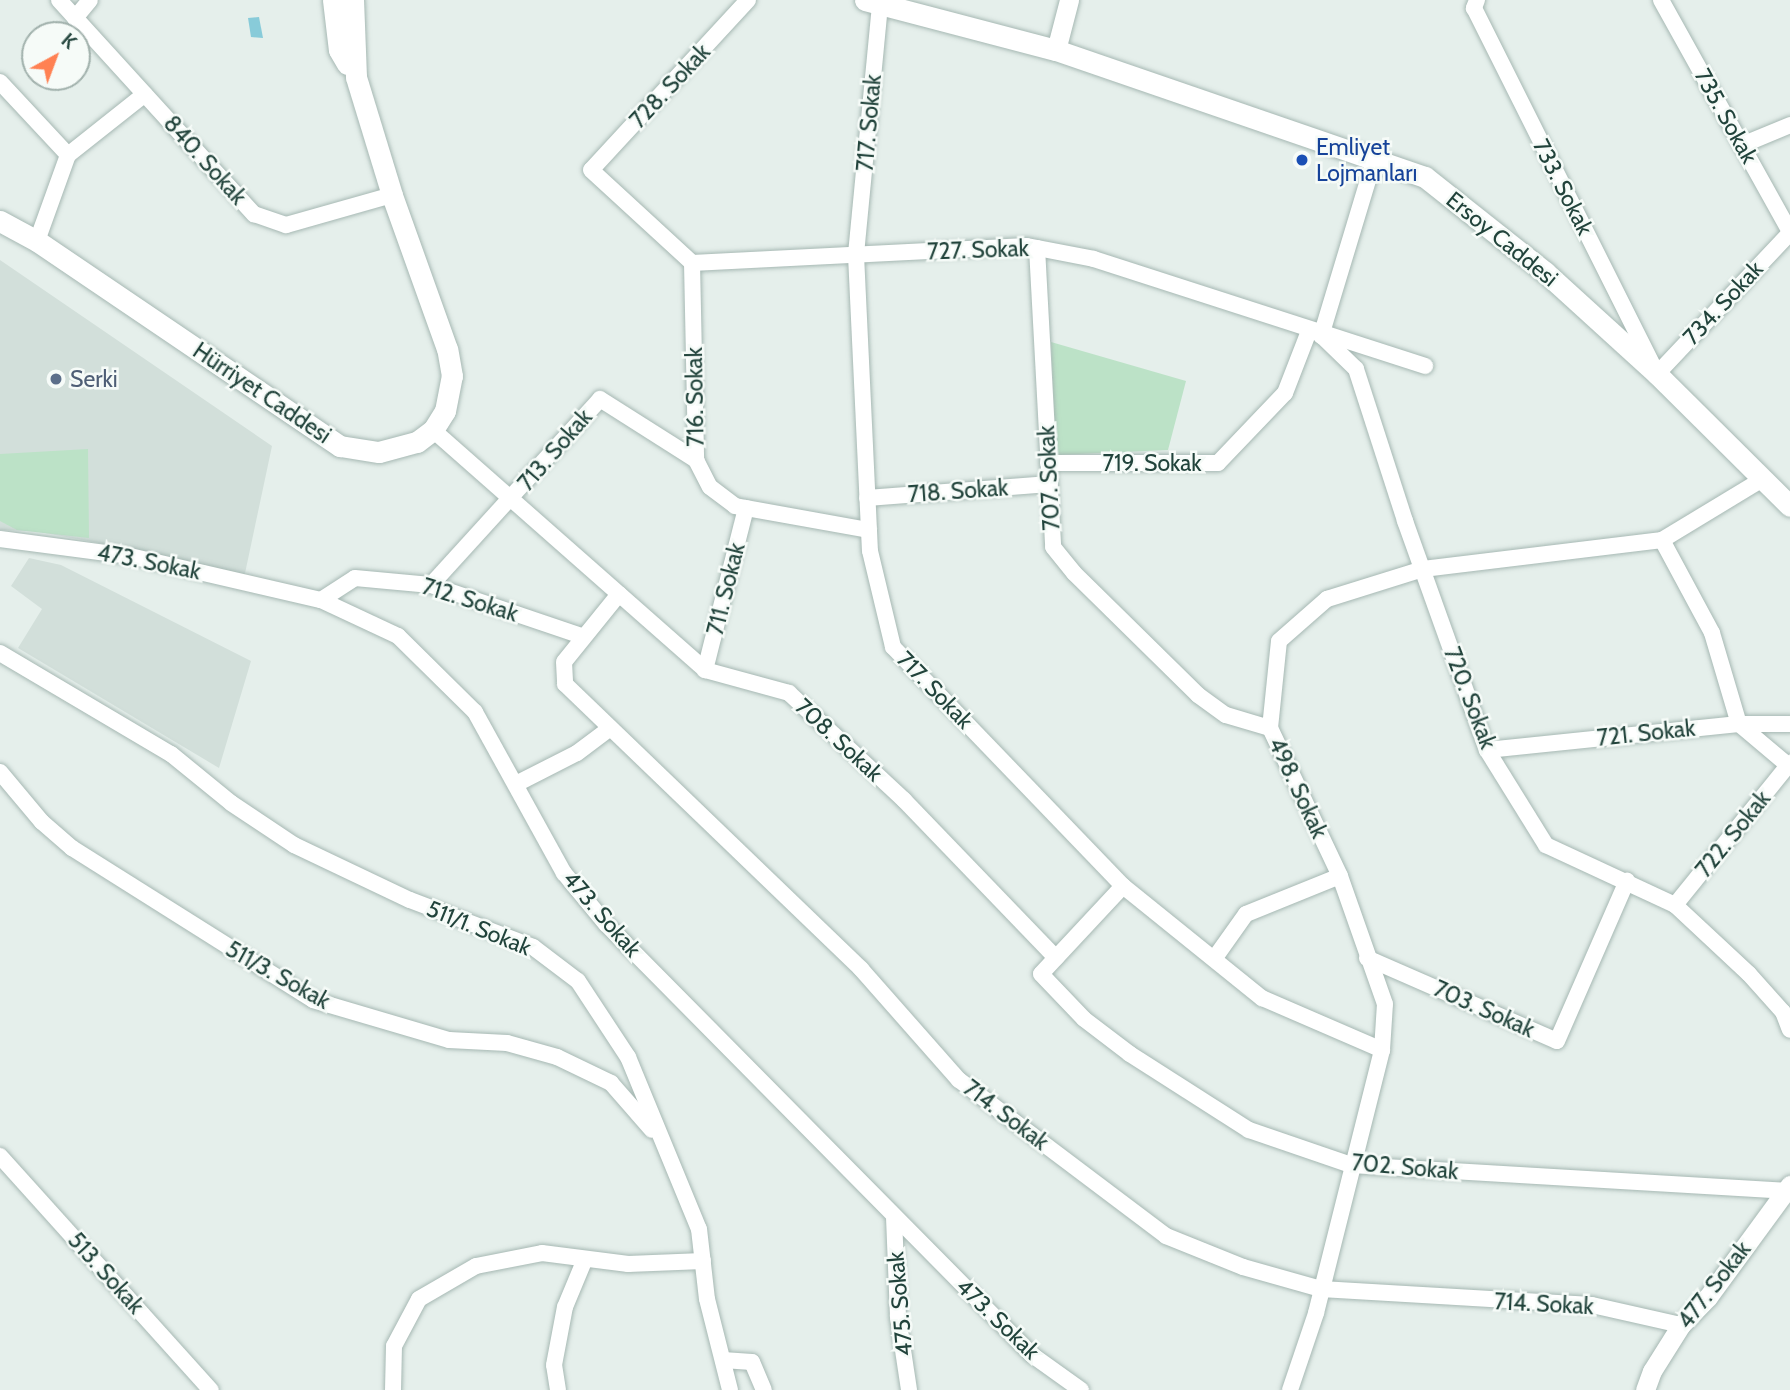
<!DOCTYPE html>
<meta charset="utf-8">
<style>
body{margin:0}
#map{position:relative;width:1790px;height:1390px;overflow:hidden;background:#e5efeb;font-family:Cabin,sans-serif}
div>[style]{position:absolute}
.built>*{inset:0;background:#d2dfda}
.green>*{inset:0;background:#bce2c7}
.water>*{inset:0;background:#88cbd9}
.roads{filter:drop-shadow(0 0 2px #a6b8b3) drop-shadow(0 0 2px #a6b8b3)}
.minor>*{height:16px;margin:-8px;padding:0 8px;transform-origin:8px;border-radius:8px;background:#fff}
.tertiary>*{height:19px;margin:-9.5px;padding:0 9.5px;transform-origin:9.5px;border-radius:9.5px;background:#fff}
.secondary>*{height:21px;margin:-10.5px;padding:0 10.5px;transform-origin:10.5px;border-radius:10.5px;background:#fff}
.dots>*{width:19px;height:19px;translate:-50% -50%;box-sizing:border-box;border:4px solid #f6fbf8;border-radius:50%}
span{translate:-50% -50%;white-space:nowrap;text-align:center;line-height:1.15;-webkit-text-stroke:5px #f6fbf8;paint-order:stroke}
.street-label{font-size:23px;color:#21433b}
.transit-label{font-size:23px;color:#164399}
.left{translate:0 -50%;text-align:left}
.service-label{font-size:23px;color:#4e5e75}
.north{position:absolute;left:21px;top:21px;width:70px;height:70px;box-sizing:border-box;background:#f6fbf8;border:2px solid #a1b1ac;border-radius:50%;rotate:41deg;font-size:19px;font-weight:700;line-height:28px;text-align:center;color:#21433b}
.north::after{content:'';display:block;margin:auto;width:24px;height:32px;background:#ff8153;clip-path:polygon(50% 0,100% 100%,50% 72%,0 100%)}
</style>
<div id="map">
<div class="built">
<div style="clip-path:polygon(0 260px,272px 446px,244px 578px,137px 550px,34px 531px,0 530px)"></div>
<div style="clip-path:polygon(29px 558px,61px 565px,251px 661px,219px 768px,18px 648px,42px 609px,11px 586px)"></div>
</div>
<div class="green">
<div style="clip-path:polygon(1051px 342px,1186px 381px,1168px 450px,1056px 455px)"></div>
<div style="clip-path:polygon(88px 449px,89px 538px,17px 530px,0 521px,0 454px)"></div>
</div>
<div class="water">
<div style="clip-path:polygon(259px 17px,263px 38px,251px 37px,248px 18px)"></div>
</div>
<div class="roads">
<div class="minor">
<div style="left:59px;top:0;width:290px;rotate:47.7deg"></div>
<div style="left:254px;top:214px;width:34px;rotate:19deg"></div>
<div style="left:286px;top:225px;width:110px;rotate:-15.8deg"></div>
<div style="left:748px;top:0;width:231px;rotate:132.7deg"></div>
<div style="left:591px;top:170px;width:137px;rotate:42.6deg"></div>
<div style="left:692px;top:263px;width:335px;rotate:-2.9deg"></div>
<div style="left:1027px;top:246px;width:68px;rotate:11deg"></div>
<div style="left:1094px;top:259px;width:348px;rotate:17.9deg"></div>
<div style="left:1477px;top:0;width:9px;rotate:111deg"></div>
<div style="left:1474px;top:8px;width:409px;rotate:63.4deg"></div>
<div style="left:1657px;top:374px;width:194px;rotate:-46.7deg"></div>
<div style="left:1661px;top:0;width:265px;rotate:60.9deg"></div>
<div style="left:880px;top:5px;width:251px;rotate:95.5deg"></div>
<div style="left:856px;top:255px;width:296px;rotate:87.3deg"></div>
<div style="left:870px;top:551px;width:99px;rotate:76.5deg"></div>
<div style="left:893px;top:647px;width:332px;rotate:46.1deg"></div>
<div style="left:1123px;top:886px;width:179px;rotate:38.9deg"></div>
<div style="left:1262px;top:998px;width:131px;rotate:23.4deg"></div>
<div style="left:75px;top:18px;width:23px;rotate:-50deg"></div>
<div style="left:0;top:82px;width:100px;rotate:47deg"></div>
<div style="left:1742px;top:145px;width:52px;rotate:-22.6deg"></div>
<div style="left:37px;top:241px;width:91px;rotate:-70.2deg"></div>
<div style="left:68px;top:155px;width:98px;rotate:-38.4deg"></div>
<div style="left:1037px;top:248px;width:299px;rotate:86.9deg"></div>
<div style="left:1053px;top:547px;width:33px;rotate:51deg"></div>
<div style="left:1074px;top:573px;width:174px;rotate:44.5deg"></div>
<div style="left:1198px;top:695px;width:34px;rotate:36deg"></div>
<div style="left:1226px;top:715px;width:46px;rotate:16.5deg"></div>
<div style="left:692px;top:263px;width:197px;rotate:88.8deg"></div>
<div style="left:696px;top:460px;width:30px;rotate:63deg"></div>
<div style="left:710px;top:487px;width:31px;rotate:37deg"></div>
<div style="left:735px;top:506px;width:136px;rotate:10.2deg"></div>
<div style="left:1321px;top:336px;width:184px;rotate:-73.2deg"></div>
<div style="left:1323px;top:337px;width:46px;rotate:44.1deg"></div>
<div style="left:1356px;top:369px;width:160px;rotate:72.1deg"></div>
<div style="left:1405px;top:521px;width:243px;rotate:70.3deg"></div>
<div style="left:1487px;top:750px;width:112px;rotate:58.2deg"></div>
<div style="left:1546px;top:845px;width:142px;rotate:24.9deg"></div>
<div style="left:1675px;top:905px;width:101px;rotate:43deg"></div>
<div style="left:1749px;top:974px;width:51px;rotate:48.2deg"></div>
<div style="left:1783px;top:1012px;width:19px;rotate:69deg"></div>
<div style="left:433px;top:430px;width:363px;rotate:41.4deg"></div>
<div style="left:705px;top:670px;width:87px;rotate:15.3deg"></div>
<div style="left:789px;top:693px;width:157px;rotate:42.9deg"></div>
<div style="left:904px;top:800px;width:219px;rotate:46.1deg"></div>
<div style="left:1048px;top:463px;width:170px"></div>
<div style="left:1218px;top:463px;width:97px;rotate:-46.3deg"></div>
<div style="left:1285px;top:393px;width:66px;rotate:-68.8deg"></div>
<div style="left:867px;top:498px;width:183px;rotate:-4.4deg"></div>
<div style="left:0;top:539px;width:131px;rotate:7.5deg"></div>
<div style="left:130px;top:556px;width:196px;rotate:13deg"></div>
<div style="left:321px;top:600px;width:85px;rotate:25.1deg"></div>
<div style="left:398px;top:636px;width:108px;rotate:44.6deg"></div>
<div style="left:475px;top:712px;width:184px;rotate:61.1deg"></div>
<div style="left:564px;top:873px;width:66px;rotate:50.5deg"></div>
<div style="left:606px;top:924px;width:606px;rotate:45.33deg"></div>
<div style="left:1032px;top:1355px;width:60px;rotate:35.5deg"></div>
<div style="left:1662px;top:540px;width:106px;rotate:61.7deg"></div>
<div style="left:1712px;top:633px;width:95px;rotate:73.5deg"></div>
<div style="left:431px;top:585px;width:251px;rotate:-47.7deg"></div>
<div style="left:600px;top:399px;width:114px;rotate:32.4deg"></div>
<div style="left:619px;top:594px;width:87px;rotate:129deg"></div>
<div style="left:564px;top:662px;width:22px;rotate:87deg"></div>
<div style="left:565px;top:684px;width:411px;rotate:43.9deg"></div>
<div style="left:861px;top:969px;width:148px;rotate:48.6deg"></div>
<div style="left:959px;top:1080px;width:259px;rotate:37deg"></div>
<div style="left:1166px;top:1236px;width:83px;rotate:21.9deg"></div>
<div style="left:1243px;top:1267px;width:81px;rotate:15.8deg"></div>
<div style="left:1321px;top:1289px;width:271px;rotate:3.4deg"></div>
<div style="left:1592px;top:1305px;width:91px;rotate:12.7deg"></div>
<div style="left:321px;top:600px;width:40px;rotate:-32.9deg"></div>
<div style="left:355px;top:578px;width:76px;rotate:5.3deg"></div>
<div style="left:431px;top:585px;width:159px;rotate:18.7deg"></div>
<div style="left:0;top:653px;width:199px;rotate:30.6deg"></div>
<div style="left:171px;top:754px;width:77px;rotate:39.2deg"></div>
<div style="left:231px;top:803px;width:76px;rotate:33.7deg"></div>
<div style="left:294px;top:845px;width:128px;rotate:25.4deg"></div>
<div style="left:410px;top:900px;width:132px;rotate:20.9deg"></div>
<div style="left:533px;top:947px;width:56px;rotate:37.1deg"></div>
<div style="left:578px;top:981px;width:91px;rotate:56.7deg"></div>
<div style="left:628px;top:1057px;width:186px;rotate:67.6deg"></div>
<div style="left:699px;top:1229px;width:70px;rotate:83.5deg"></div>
<div style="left:707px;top:1299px;width:94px;rotate:75.8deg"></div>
<div style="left:705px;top:670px;width:167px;rotate:-75.8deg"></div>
<div style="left:1739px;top:724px;width:67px;rotate:40.1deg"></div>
<div style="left:1487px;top:750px;width:253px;rotate:-5.9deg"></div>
<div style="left:1739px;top:724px;width:51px"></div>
<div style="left:0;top:772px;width:65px;rotate:50deg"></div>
<div style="left:42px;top:822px;width:40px;rotate:41deg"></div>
<div style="left:72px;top:848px;width:285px;rotate:32.2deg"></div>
<div style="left:313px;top:1000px;width:142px;rotate:16.4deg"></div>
<div style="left:449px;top:1040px;width:58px;rotate:3deg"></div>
<div style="left:507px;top:1043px;width:52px;rotate:15.6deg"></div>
<div style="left:557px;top:1057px;width:60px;rotate:25.7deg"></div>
<div style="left:611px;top:1083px;width:62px;rotate:48.9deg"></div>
<div style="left:516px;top:784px;width:68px;rotate:-26.9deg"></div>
<div style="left:577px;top:753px;width:39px;rotate:-37deg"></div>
<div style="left:1123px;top:886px;width:120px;rotate:133deg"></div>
<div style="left:1041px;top:974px;width:62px;rotate:46.3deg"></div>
<div style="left:1084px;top:1019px;width:58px;rotate:37.3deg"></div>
<div style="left:1130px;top:1054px;width:141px;rotate:32.6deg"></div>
<div style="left:1249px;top:1130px;width:108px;rotate:18.9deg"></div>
<div style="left:1351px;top:1165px;width:435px;rotate:3.4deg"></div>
<div style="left:1675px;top:905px;width:183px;rotate:-51deg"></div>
<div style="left:1367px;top:958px;width:207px;rotate:23.6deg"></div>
<div style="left:1557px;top:1041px;width:175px;rotate:-66.4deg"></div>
<div style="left:1214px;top:959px;width:55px;rotate:-54.6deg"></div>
<div style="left:1246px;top:914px;width:101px;rotate:-22deg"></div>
<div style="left:0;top:1156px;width:315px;rotate:48deg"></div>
<div style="left:894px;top:1217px;width:100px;rotate:87.7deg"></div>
<div style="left:898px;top:1317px;width:74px;rotate:81.4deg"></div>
<div style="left:723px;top:1360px;width:29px;rotate:4deg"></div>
<div style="left:752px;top:1362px;width:30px;rotate:67deg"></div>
<div style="left:393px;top:1390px;width:44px;rotate:-88.7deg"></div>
<div style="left:394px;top:1346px;width:53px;rotate:-62deg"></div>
<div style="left:419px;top:1299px;width:66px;rotate:-30.1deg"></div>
<div style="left:476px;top:1266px;width:67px;rotate:-11.1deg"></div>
<div style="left:542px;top:1253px;width:87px;rotate:7.3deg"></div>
<div style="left:628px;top:1264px;width:75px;rotate:-2.3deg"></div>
<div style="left:558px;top:1390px;width:25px;rotate:-99deg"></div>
<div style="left:554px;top:1365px;width:59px;rotate:-79.3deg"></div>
<div style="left:565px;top:1307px;width:52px;rotate:-67.4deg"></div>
<div style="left:1290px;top:1390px;width:81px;rotate:-71.3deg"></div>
<div style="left:1316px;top:1313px;width:271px;rotate:-75.9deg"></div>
<div style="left:1382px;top:1050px;width:46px;rotate:-86.3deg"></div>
<div style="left:1385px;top:1004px;width:136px;rotate:-109.4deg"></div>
<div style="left:1340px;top:876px;width:164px;rotate:-115.3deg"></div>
<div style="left:1270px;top:728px;width:87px;rotate:-84.1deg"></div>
<div style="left:1279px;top:641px;width:64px;rotate:-41.2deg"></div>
<div style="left:1327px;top:599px;width:101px;rotate:-17.4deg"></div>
<div style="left:1423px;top:569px;width:241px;rotate:-6.9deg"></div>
<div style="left:1662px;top:540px;width:116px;rotate:-31.2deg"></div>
</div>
<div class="tertiary">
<div style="left:1056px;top:50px;width:52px;rotate:-75.4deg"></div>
<div style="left:1645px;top:1390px;width:20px;rotate:-70deg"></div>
<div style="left:1652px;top:1371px;width:54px;rotate:-57.8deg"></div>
<div style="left:1681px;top:1325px;width:39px;rotate:-46deg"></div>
<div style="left:1708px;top:1297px;width:139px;rotate:-53.8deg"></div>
</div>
<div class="secondary">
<div style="left:333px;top:0;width:50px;rotate:83.2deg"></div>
<div style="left:339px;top:50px;width:16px;rotate:60deg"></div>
<div style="left:865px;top:0;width:197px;rotate:14.7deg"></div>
<div style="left:1056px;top:50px;width:390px;rotate:19deg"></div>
<div style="left:1425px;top:177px;width:153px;rotate:38.4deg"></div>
<div style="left:1545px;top:272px;width:151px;rotate:42.3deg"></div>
<div style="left:1657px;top:374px;width:187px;rotate:44.8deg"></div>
<div style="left:0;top:221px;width:42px;rotate:28.4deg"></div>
<div style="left:37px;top:241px;width:366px;rotate:34.1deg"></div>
<div style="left:340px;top:446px;width:39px;rotate:9deg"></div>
<div style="left:379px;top:452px;width:39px;rotate:-15deg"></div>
<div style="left:417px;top:442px;width:20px;rotate:-37deg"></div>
<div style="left:433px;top:430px;width:22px;rotate:-58deg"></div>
<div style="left:445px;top:411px;width:36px;rotate:-79deg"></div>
<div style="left:452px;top:376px;width:27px;rotate:-100deg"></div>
<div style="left:447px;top:349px;width:164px;rotate:-109.7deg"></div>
<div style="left:392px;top:195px;width:123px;rotate:-107deg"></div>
<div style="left:356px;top:77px;width:77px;rotate:-92.2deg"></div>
</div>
</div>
<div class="dots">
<div style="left:1302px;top:160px;background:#1a4fb4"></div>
<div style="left:56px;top:379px;background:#5c6f8a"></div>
</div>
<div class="street-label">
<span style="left:670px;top:86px;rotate:-47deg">728. Sokak</span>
<span style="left:1726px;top:116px;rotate:61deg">735. Sokak</span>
<span style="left:869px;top:123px;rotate:-85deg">717. Sokak</span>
<span style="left:205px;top:160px;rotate:48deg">840. Sokak</span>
<span style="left:1563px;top:187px;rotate:63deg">733. Sokak</span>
<span style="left:1502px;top:239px;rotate:39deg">Ersoy Caddesi</span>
<span style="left:978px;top:250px;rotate:-2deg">727. Sokak</span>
<span style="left:1723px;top:303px;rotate:-47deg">734. Sokak</span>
<span style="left:262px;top:393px;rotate:34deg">Hürriyet Caddesi</span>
<span style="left:695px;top:397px;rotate:-91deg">716. Sokak</span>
<span style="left:555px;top:450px;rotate:-49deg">713. Sokak</span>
<span style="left:1152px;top:463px">719. Sokak</span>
<span style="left:1049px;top:478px;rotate:-93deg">707. Sokak</span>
<span style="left:958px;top:491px;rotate:-4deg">718. Sokak</span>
<span style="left:149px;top:562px;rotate:11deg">473. Sokak</span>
<span style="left:726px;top:589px;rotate:-76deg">711. Sokak</span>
<span style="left:470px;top:600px;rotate:17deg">712. Sokak</span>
<span style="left:935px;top:690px;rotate:46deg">717. Sokak</span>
<span style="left:1470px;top:698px;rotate:69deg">720. Sokak</span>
<span style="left:1646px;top:733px;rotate:-6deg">721. Sokak</span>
<span style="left:839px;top:740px;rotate:43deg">708. Sokak</span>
<span style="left:1298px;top:788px;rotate:65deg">498. Sokak</span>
<span style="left:1733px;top:834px;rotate:-51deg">722. Sokak</span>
<span style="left:602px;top:914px;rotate:49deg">473. Sokak</span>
<span style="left:479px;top:928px;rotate:22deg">511/1. Sokak</span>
<span style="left:278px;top:975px;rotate:29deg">511/3. Sokak</span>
<span style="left:1484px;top:1009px;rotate:24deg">703. Sokak</span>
<span style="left:1006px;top:1115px;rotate:37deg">714. Sokak</span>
<span style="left:1405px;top:1167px;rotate:5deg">702. Sokak</span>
<span style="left:106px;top:1273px;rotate:48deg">513. Sokak</span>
<span style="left:1714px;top:1285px;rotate:-52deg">477. Sokak</span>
<span style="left:900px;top:1304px;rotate:-95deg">475. Sokak</span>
<span style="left:1544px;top:1304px;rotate:3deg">714. Sokak</span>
<span style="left:998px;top:1319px;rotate:44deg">473. Sokak</span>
</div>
<div class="transit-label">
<span class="left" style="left:1316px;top:160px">Emliyet<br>Lojmanları</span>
</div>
<div class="service-label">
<span class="left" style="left:70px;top:379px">Serki</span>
</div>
<div class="north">K</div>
</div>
